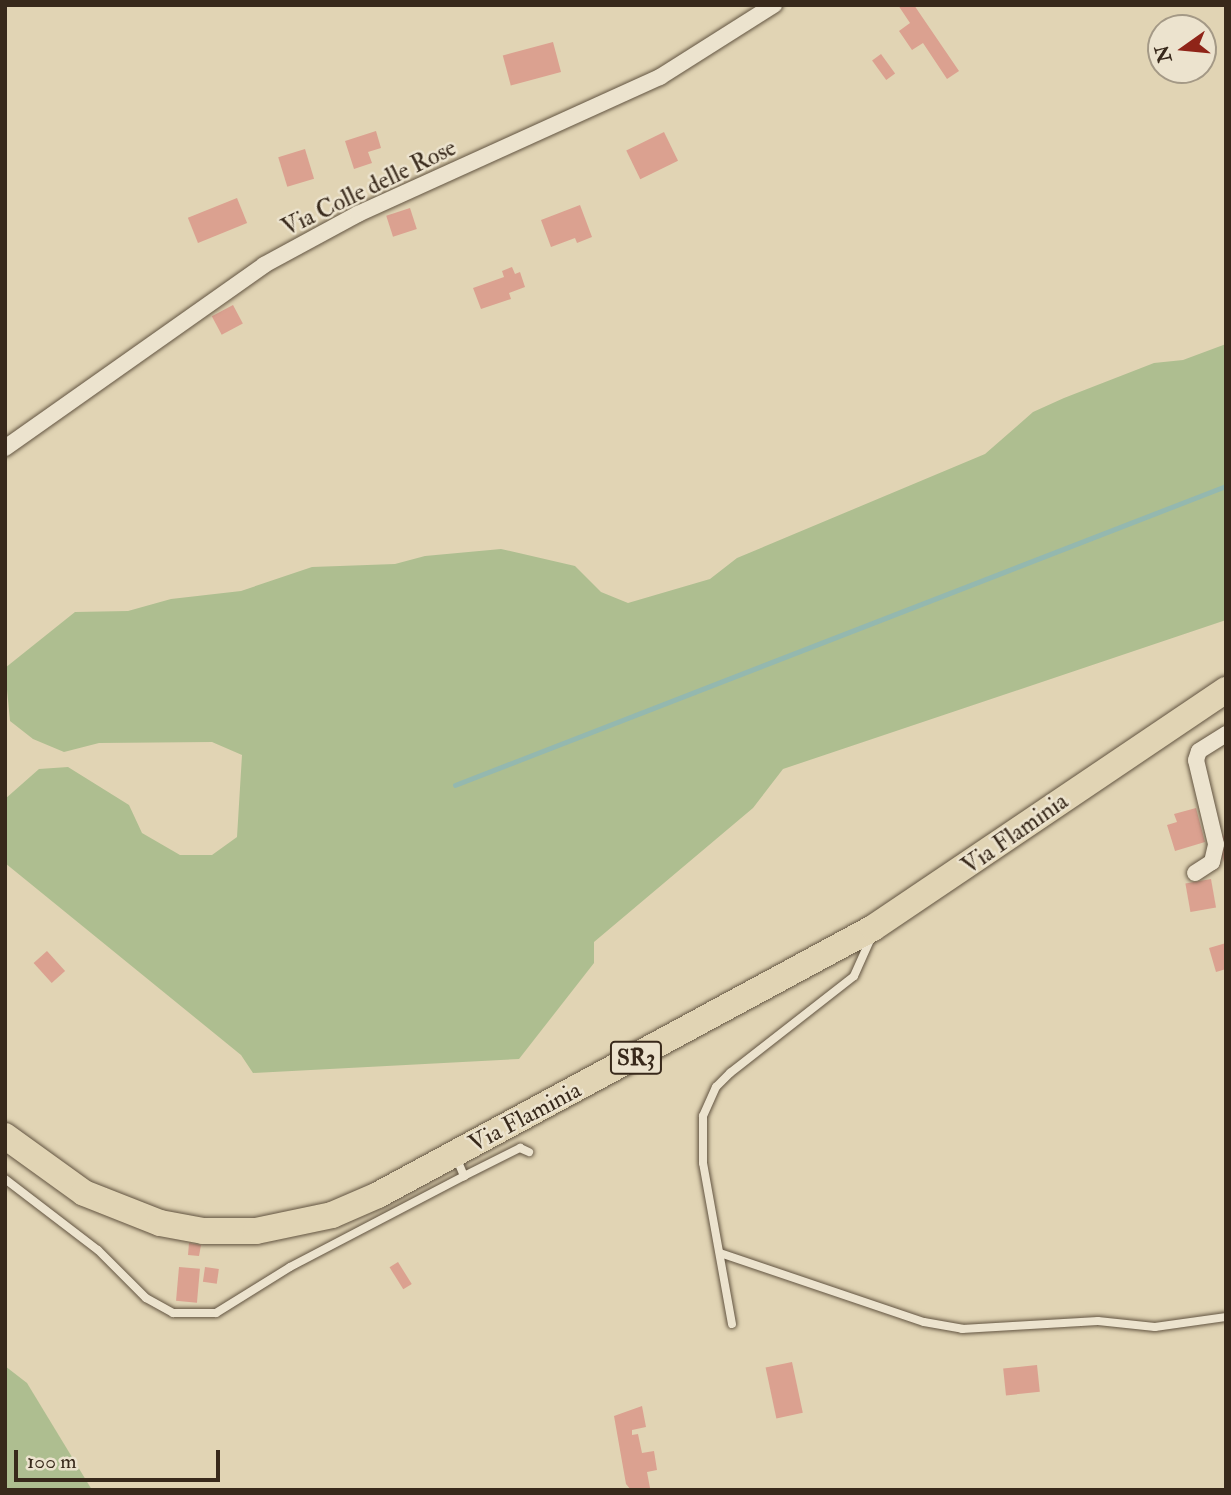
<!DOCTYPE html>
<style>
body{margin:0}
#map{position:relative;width:1231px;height:1495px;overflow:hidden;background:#e1d4b4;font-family:"IM FELL Double Pica",serif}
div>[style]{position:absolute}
.green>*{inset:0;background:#aebe90}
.stream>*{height:4.5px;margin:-2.25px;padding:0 2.25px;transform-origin:2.25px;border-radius:2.25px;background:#94b8af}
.building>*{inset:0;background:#dba190;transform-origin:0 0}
.roads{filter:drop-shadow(0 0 2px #625441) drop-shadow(0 0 2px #625441)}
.lane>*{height:8px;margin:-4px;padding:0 4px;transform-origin:4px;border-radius:4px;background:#ece3ce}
.street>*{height:16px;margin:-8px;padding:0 8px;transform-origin:8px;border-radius:8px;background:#ece3ce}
.primary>*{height:26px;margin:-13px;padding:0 13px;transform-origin:13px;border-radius:13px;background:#e1d4b4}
span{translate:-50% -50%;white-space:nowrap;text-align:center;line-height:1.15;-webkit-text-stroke:5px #ece3ce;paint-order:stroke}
.shield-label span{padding:2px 5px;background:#ece3ce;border:2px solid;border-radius:5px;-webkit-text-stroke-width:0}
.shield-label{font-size:23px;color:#38291b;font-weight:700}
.street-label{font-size:24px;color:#38291b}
.frame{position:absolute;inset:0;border:7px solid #38291b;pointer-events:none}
.north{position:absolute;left:1147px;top:14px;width:70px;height:70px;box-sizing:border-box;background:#ece3ce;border:2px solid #a49986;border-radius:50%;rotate:255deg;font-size:19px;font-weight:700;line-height:28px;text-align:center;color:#38291b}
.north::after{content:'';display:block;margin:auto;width:24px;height:32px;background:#8f2418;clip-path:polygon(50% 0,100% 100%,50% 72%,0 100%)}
.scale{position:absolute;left:14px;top:1450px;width:206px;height:32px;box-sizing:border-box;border:4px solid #38291b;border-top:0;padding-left:9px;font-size:21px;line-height:24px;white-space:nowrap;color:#38291b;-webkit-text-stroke:5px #ece3ce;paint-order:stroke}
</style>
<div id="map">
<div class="green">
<div style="clip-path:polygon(1226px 344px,1226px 620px,783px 769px,753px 808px,594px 942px,594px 963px,519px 1059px,253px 1073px,241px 1055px,5px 863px,5px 799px,39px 769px,68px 767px,129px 805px,142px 833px,180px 855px,212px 855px,237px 837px,242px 755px,212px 742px,99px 743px,64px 752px,33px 739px,10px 721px,5px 668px,75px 612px,128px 611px,171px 599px,241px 591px,312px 567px,395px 564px,425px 556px,501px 549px,575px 566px,601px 592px,628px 603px,710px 579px,737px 558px,985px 454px,1033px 412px,1064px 398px,1154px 363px,1183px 360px)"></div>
<div style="clip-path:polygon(5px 1366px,27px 1383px,92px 1490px,5px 1490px)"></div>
</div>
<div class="stream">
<div style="left:455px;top:785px;width:827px;rotate:-21.2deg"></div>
</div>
<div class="building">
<div style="clip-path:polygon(898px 5px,914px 5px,959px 71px,947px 79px,923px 43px,912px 50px,899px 31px,910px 23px)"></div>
<div style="left:553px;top:42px;width:31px;height:52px;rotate:75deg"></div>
<div style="left:881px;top:54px;width:24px;height:11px;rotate:54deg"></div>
<div style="clip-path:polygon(376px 131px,381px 148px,368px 152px,372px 163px,354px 169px,345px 141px)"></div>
<div style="left:664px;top:132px;width:32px;height:42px;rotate:64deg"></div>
<div style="left:305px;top:149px;width:31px;height:28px;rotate:73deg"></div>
<div style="left:237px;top:198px;width:27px;height:53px;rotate:68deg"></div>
<div style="clip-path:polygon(580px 205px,592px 237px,577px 243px,575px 238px,551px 247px,541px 220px)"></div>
<div style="left:410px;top:208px;width:22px;height:25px;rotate:72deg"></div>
<div style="clip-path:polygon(512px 267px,515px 274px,520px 272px,525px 287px,509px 293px,511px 299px,481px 309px,473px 288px,504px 277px,502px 271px)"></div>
<div style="left:233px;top:305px;width:21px;height:24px;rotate:62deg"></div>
<div style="clip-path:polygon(1196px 808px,1205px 842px,1175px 851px,1167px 825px,1177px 822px,1174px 814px)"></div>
<div style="clip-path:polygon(1226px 835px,1226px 866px,1225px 866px,1217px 837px)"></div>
<div style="left:1211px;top:879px;width:29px;height:26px;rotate:80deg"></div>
<div style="clip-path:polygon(1226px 943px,1226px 969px,1216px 972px,1209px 948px)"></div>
<div style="left:47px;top:951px;width:27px;height:18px;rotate:48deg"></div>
<div style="clip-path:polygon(189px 1243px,201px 1245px,199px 1256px,188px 1255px)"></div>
<div style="left:398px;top:1262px;width:26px;height:10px;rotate:58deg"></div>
<div style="left:179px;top:1267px;width:21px;height:34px;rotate:5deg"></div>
<div style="left:205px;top:1267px;width:14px;height:15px;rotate:8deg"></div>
<div style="left:792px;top:1362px;width:52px;height:27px;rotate:78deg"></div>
<div style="left:1037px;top:1365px;width:27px;height:34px;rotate:84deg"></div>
<div style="clip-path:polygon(642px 1406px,646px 1427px,632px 1430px,632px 1435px,638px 1434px,642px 1453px,654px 1451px,657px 1470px,647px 1472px,650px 1488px,656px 1490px,631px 1490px,626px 1484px,614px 1416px)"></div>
</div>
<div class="roads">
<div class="lane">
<div style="left:456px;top:1157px;width:21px;rotate:67deg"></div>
<div style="left:464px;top:1176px;width:63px;rotate:-26.6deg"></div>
<div style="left:520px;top:1148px;width:10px;rotate:24deg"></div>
<div style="left:5px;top:1179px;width:117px;rotate:37.4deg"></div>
<div style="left:98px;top:1250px;width:68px;rotate:45deg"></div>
<div style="left:146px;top:1298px;width:31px;rotate:29deg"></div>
<div style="left:173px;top:1313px;width:43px"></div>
<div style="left:216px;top:1313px;width:87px;rotate:-31.9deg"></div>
<div style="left:290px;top:1267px;width:196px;rotate:-27.6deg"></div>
<div style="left:720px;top:1253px;width:215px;rotate:18.7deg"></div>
<div style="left:924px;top:1322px;width:39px;rotate:10deg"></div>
<div style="left:962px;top:1329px;width:136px;rotate:-3.4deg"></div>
<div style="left:1098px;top:1321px;width:57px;rotate:6deg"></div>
<div style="left:1155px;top:1327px;width:72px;rotate:-8deg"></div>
<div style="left:732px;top:1324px;width:164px;rotate:-100.2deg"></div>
<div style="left:703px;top:1163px;width:47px;rotate:-90deg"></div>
<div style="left:703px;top:1116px;width:32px;rotate:-66deg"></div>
<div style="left:716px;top:1087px;width:20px;rotate:-45deg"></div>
<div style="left:730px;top:1073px;width:157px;rotate:-38deg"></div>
<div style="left:854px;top:976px;width:42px;rotate:-65.9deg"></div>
</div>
<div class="street">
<div style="left:5px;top:448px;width:317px;rotate:-35.2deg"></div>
<div style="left:264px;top:265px;width:107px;rotate:-28.5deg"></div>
<div style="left:358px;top:214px;width:332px;rotate:-24.4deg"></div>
<div style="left:660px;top:77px;width:135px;rotate:-32.3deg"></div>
<div style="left:1195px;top:873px;width:20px;rotate:-33deg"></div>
<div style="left:1212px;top:862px;width:18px;rotate:-77deg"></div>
<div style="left:1216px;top:844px;width:86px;rotate:-103.4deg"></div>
<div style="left:1196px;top:760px;width:9px;rotate:-72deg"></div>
<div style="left:1199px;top:751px;width:32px;rotate:-32deg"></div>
</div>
<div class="primary">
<div style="left:5px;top:1136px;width:97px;rotate:35.8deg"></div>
<div style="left:84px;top:1193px;width:82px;rotate:21.5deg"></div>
<div style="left:160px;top:1223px;width:44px;rotate:10.5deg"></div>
<div style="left:203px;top:1231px;width:53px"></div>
<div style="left:256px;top:1231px;width:78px;rotate:-11.9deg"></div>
<div style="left:332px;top:1215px;width:50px;rotate:-23.5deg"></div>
<div style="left:378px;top:1195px;width:562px;rotate:-28.34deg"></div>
<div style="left:873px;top:928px;width:426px;rotate:-34deg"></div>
</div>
</div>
<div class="shield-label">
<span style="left:636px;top:1058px">SR3</span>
</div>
<div class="street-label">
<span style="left:369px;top:188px;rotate:-26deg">Via Colle delle Rose</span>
<span style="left:1015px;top:834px;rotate:-35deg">Via Flaminia</span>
<span style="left:525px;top:1117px;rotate:-28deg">Via Flaminia</span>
</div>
<div class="frame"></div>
<div class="north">N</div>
<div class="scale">100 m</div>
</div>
